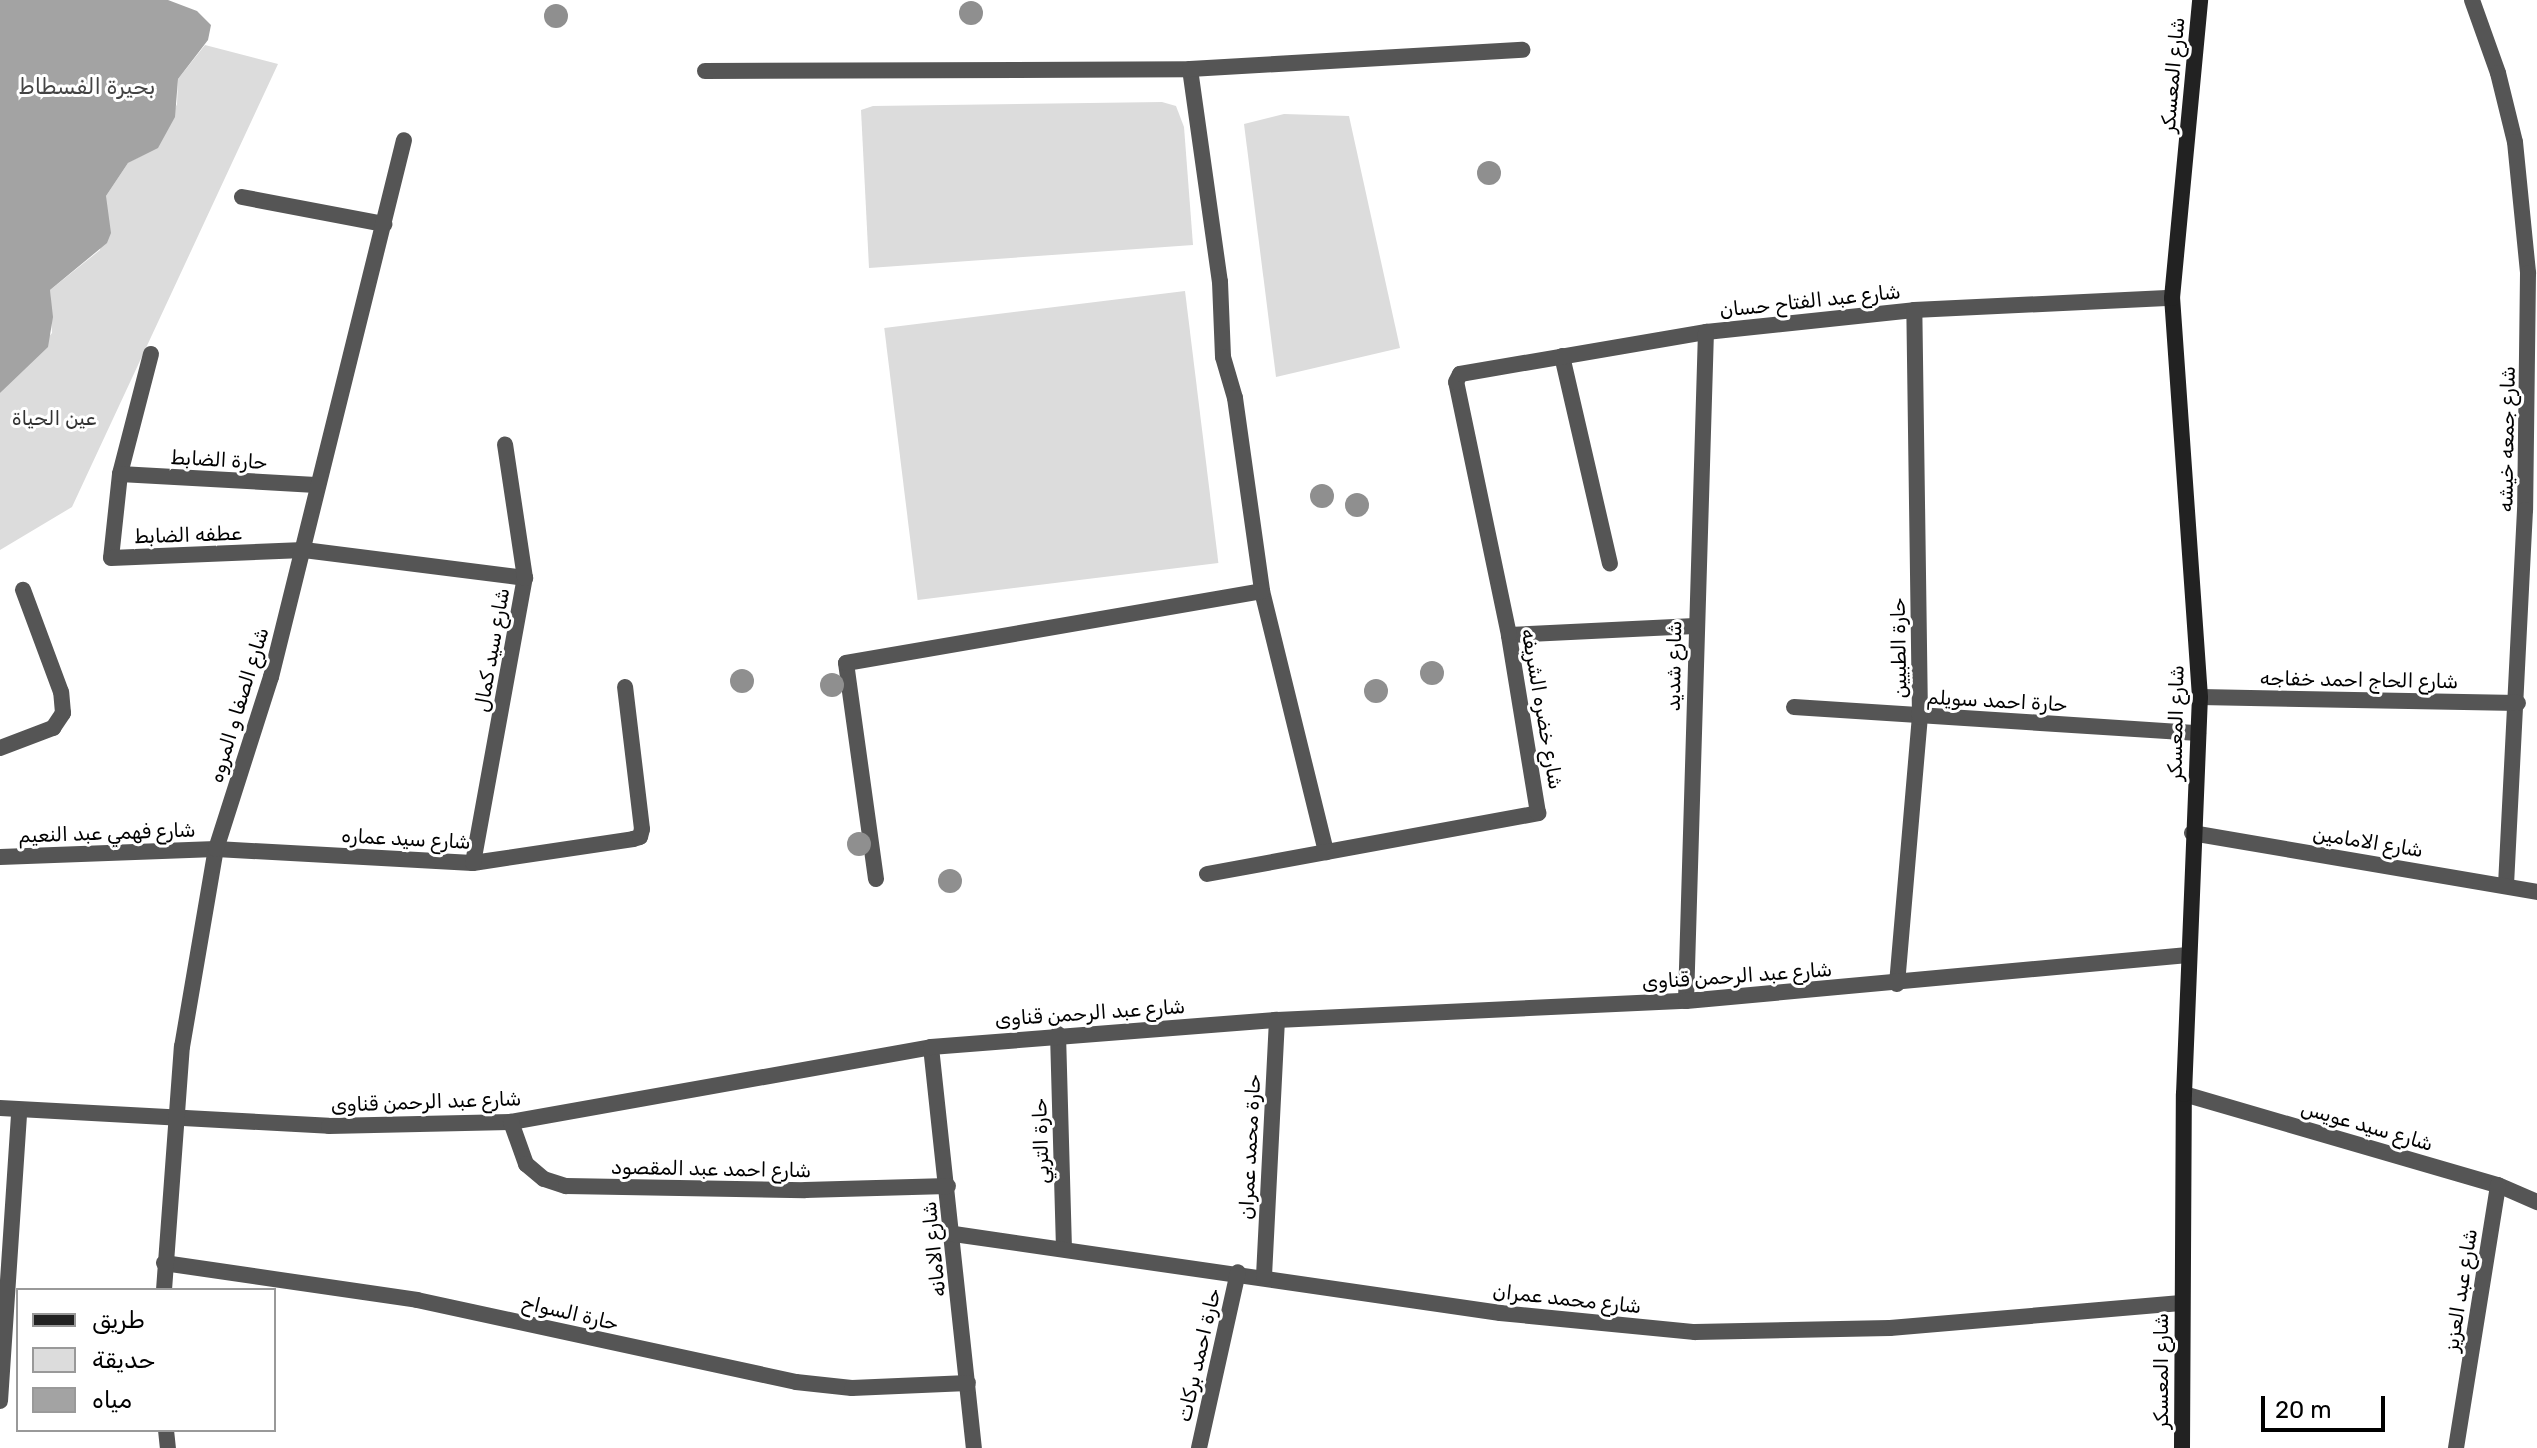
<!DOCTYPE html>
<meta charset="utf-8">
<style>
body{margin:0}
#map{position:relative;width:2537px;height:1448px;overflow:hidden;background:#fff;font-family:Rubik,Cairo,sans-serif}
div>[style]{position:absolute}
.green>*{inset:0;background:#dcdcdc;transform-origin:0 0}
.water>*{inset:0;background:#a3a3a3}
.street>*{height:16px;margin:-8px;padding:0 8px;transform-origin:8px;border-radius:8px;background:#555}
.secondary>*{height:16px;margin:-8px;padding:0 8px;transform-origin:8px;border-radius:8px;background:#222}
.trees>*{width:24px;height:24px;margin:-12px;border-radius:50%;background:#8f8f8f}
span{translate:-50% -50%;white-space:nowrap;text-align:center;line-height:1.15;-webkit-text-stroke:6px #fff;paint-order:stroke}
.street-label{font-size:20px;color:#000}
.park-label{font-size:20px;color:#333}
.water-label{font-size:22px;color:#444;font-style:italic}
.legend{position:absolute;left:16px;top:1288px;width:260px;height:144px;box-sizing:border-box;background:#fff;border:2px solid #999;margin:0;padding:10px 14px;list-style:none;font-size:24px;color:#000}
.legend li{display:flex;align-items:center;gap:16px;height:40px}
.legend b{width:40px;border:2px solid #999}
.scale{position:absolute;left:2261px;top:1396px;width:124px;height:36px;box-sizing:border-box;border:4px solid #000;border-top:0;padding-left:10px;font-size:24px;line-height:28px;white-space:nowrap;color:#000;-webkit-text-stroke:6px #fff;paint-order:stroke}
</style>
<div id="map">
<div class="green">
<div style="clip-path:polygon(205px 45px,278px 64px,72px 507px,0 550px,0 393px,52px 333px,50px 290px,100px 250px,106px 196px,128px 163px,158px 147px,177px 104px,178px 79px)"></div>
<div style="clip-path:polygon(1162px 102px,1176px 106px,1184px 127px,1193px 245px,869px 268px,861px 110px,873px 106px)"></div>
<div style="clip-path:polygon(1284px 114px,1349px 116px,1400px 348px,1276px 377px,1244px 124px)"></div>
<div style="left:1185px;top:291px;width:274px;height:303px;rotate:83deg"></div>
</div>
<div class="water">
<div style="clip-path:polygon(0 0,168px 0,197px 11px,211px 25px,208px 40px,178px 79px,175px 117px,158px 148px,128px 163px,106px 196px,111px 233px,107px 243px,50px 290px,53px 317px,48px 347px,0 393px)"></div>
</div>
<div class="street">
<div style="left:2472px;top:0;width:77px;rotate:70.4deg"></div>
<div style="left:2498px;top:73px;width:71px;rotate:76.2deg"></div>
<div style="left:2515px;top:142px;width:132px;rotate:84.3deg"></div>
<div style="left:2528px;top:273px;width:237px;rotate:90.7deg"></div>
<div style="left:2525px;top:510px;width:375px;rotate:92.9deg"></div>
<div style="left:1190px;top:69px;width:215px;rotate:82deg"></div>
<div style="left:1220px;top:282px;width:75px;rotate:87.7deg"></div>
<div style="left:1223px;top:357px;width:43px;rotate:73.7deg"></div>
<div style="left:1235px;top:398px;width:195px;rotate:82deg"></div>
<div style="left:1262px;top:591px;width:269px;rotate:76.2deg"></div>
<div style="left:705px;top:71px;width:485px;rotate:-0.2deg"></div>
<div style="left:1190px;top:69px;width:333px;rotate:-3.3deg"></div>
<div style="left:242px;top:197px;width:145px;rotate:10.8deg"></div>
<div style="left:151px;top:354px;width:124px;rotate:104.5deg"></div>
<div style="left:120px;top:474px;width:84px;rotate:96.1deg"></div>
<div style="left:111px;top:558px;width:193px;rotate:-2.4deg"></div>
<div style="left:304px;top:550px;width:223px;rotate:7.2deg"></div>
<div style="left:1562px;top:356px;width:213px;rotate:77deg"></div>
<div style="left:120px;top:474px;width:196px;rotate:3.2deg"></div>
<div style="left:1509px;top:635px;width:186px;rotate:-2.8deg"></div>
<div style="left:2200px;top:697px;width:318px;rotate:1.1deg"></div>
<div style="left:1794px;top:707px;width:405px;rotate:3.7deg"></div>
<div style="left:0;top:748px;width:57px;rotate:-20.7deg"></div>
<div style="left:53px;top:728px;width:18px;rotate:-56deg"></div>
<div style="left:63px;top:713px;width:21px;rotate:-95deg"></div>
<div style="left:61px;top:692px;width:109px;rotate:-110.4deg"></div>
<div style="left:2192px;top:833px;width:350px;rotate:9.7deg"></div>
<div style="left:0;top:857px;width:216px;rotate:-2.1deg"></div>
<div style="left:216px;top:849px;width:257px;rotate:3.1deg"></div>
<div style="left:473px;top:863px;width:162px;rotate:-8.5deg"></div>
<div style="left:633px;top:839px;width:7px;rotate:-16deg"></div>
<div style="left:640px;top:837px;width:8px;rotate:-76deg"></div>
<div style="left:642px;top:829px;width:143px;rotate:-96.8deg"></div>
<div style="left:473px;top:863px;width:290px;rotate:-79.7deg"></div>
<div style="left:525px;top:578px;width:135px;rotate:-98.5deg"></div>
<div style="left:1207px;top:874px;width:337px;rotate:-10.4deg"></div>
<div style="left:1538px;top:813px;width:180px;rotate:-99.3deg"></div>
<div style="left:1509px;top:635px;width:258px;rotate:-101.8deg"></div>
<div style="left:1456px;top:382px;width:9px;rotate:-63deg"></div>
<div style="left:1460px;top:374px;width:250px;rotate:-9.7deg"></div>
<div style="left:1706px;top:332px;width:209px;rotate:-6deg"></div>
<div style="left:1914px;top:310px;width:258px;rotate:-2.7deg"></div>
<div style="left:876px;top:879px;width:218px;rotate:-97.9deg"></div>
<div style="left:846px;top:663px;width:422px;rotate:-9.8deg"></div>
<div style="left:1897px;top:984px;width:268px;rotate:-85.1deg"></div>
<div style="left:1920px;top:717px;width:407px;rotate:-90.8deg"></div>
<div style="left:1686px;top:1001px;width:669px;rotate:-88.29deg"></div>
<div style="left:1058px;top:1034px;width:212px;rotate:88.4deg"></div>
<div style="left:931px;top:1047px;width:403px;rotate:83.9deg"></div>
<div style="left:2184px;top:1094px;width:327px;rotate:16.2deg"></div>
<div style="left:2498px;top:1185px;width:43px;rotate:23.6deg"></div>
<div style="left:0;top:1108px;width:329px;rotate:3.1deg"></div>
<div style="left:329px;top:1126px;width:182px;rotate:-1.3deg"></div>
<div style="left:511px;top:1122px;width:427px;rotate:-10.1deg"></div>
<div style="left:931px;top:1047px;width:347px;rotate:-4.5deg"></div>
<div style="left:1277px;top:1020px;width:409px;rotate:-2.7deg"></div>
<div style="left:1686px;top:1001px;width:504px;rotate:-5.24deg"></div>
<div style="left:511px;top:1122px;width:45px;rotate:70.3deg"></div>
<div style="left:526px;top:1164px;width:23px;rotate:40deg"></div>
<div style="left:544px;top:1179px;width:23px;rotate:18deg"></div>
<div style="left:566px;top:1186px;width:239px;rotate:1deg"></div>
<div style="left:805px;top:1190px;width:143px;rotate:-1.6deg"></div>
<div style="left:954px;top:1234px;width:552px;rotate:8.23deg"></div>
<div style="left:1500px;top:1313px;width:196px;rotate:5.6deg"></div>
<div style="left:1695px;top:1332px;width:195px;rotate:-1.2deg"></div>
<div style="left:1890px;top:1328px;width:292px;rotate:-4.9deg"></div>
<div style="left:164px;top:1263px;width:256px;rotate:8.3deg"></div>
<div style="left:417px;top:1300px;width:388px;rotate:12.2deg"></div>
<div style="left:796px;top:1382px;width:56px;rotate:6.1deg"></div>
<div style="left:852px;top:1388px;width:116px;rotate:-2.5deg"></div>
<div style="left:1264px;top:1276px;width:256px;rotate:-87.1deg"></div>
<div style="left:164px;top:1290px;width:244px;rotate:-85.8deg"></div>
<div style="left:182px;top:1047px;width:201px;rotate:-80.3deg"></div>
<div style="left:216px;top:849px;width:181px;rotate:-72.3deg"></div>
<div style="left:271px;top:677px;width:553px;rotate:-76.09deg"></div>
<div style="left:0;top:1401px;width:290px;rotate:-86.2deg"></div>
<div style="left:166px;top:1430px;width:18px;rotate:84deg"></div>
<div style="left:1199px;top:1448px;width:180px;rotate:-77.5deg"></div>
<div style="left:2456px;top:1448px;width:266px;rotate:-80.9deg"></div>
</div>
<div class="secondary">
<div style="left:2182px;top:1448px;width:354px;rotate:-89.7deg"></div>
<div style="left:2184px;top:1094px;width:397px;rotate:-87.7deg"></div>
<div style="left:2200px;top:697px;width:400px;rotate:-94deg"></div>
<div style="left:2172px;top:298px;width:299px;rotate:-84.6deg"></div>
</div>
<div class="trees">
<div style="left:971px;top:13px"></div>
<div style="left:556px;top:16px"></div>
<div style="left:1489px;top:173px"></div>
<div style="left:1322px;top:496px"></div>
<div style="left:1357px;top:505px"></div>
<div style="left:1432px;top:673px"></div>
<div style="left:742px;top:681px"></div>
<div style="left:832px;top:685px"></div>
<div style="left:1376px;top:691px"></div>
<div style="left:859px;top:844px"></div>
<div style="left:950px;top:881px"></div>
</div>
<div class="street-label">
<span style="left:2173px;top:75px;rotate:-85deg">شارع المعسكر</span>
<span style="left:1810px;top:301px;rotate:-6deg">شارع عبد الفتاح حسان</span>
<span style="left:2507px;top:439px;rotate:-89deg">شارع جمعه خيشه</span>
<span style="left:219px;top:460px;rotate:3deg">حارة الضابط</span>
<span style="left:188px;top:535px;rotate:-2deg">عطفه الضابط</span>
<span style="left:1899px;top:648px;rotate:-91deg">حارة الطبيين</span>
<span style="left:492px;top:650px;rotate:-80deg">شارع سيد كمال</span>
<span style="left:1674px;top:666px;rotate:-89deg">شارع شديد</span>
<span style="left:2359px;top:680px;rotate:1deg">شارع الحاج احمد خفاجه</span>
<span style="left:1997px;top:701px;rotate:3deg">حارة احمد سويلم</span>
<span style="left:239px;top:705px;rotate:-73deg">شارع الصفا و المروه</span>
<span style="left:1542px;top:709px;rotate:80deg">شارع خضره الشريفه</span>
<span style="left:2176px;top:723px;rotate:-89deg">شارع المعسكر</span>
<span style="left:107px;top:833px;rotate:-2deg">شارع فهمي عبد النعيم</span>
<span style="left:406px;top:839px;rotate:3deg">شارع سيد عماره</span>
<span style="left:2368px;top:842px;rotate:9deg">شارع الامامين</span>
<span style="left:1737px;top:976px;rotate:-4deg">شارع عبد الرحمن قناوى</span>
<span style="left:1090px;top:1013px;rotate:-4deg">شارع عبد الرحمن قناوى</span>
<span style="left:426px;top:1102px;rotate:-2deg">شارع عبد الرحمن قناوى</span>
<span style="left:2367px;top:1126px;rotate:16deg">شارع سيد عويس</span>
<span style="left:1041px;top:1141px;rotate:-92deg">حارة التربي</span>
<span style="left:1250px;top:1147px;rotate:-87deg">حارة محمد عمران</span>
<span style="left:711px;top:1169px;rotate:1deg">شارع احمد عبد المقصود</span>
<span style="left:934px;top:1249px;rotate:-96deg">شارع الامانه</span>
<span style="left:2461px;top:1290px;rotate:-81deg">شارع عبد العزيز</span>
<span style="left:1567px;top:1299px;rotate:6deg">شارع محمد عمران</span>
<span style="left:570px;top:1313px;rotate:13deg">حارة السواح</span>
<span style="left:1199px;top:1355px;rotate:-77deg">حارة احمد بركات</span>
<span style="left:2161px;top:1371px;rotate:-90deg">شارع المعسكر</span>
</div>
<div class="park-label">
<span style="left:54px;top:418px">عين الحياة</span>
</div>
<div class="water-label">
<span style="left:87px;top:87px">بحيرة الفسطاط</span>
</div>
<ul class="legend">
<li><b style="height:10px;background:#222"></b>طريق</li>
<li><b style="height:22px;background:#dcdcdc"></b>حديقة</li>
<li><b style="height:22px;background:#a3a3a3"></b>مياه</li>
</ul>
<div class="scale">20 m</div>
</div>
